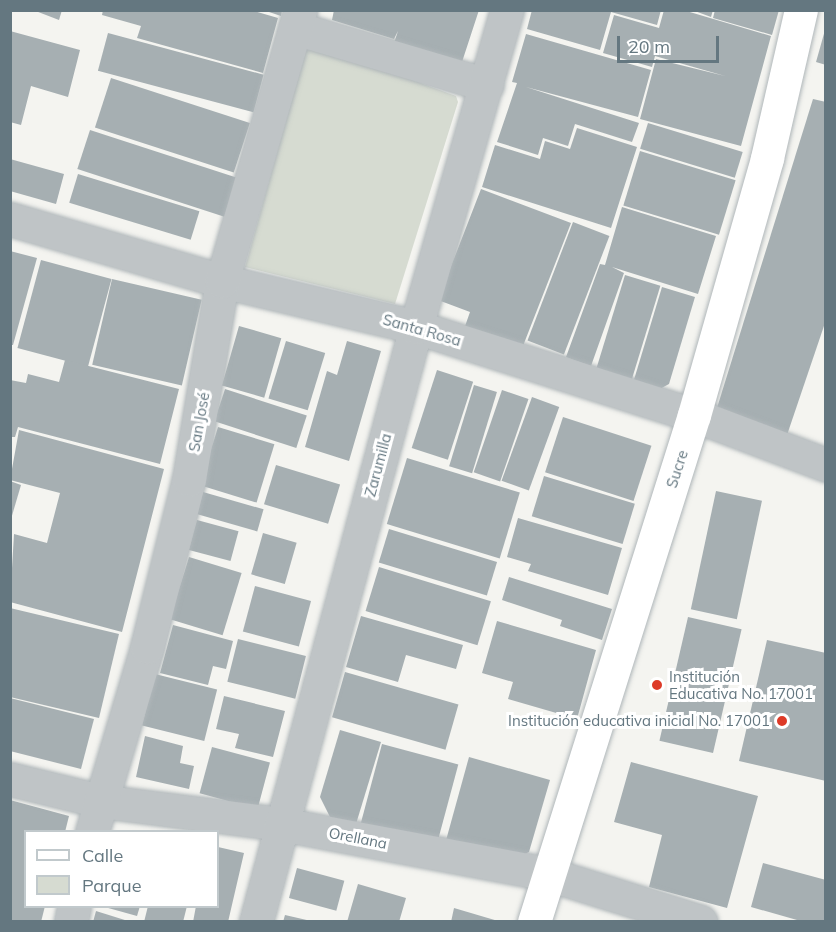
<!DOCTYPE html>
<meta charset="utf-8">
<style>
body{margin:0}
#map{position:relative;width:836px;height:932px;overflow:hidden;background:#f4f4f0;font-family:Mulish,sans-serif}
div>[style]{position:absolute}
.green>*{inset:0;background:#d6dbd1}
.building>*{inset:0;background:#a6afb2;transform-origin:0 0}
.roads{filter:drop-shadow(0 0 2px #afb6b9) drop-shadow(0 0 2px #afb6b9)}
.street>*{height:33px;margin:-16.5px;padding:0 16.5px;transform-origin:16.5px;border-radius:16.5px;background:#bfc4c6}
.secondary>*{height:33px;margin:-16.5px;padding:0 16.5px;transform-origin:16.5px;border-radius:16.5px;background:#fff}
.dots>*{width:16px;height:16px;translate:-50% -50%;box-sizing:border-box;border:3px solid #fff;border-radius:50%}
span{translate:-50% -50%;white-space:nowrap;text-align:center;line-height:1.15;-webkit-text-stroke:6px #fff;paint-order:stroke}
.street-label{font-size:15px;color:#647780}
.poi-label{font-size:15px;color:#647780}
.left{translate:0 -50%;text-align:left}
.right{translate:-100% -50%;text-align:right}
.frame{position:absolute;inset:0;border:12px solid #647780;pointer-events:none}
.legend{position:absolute;left:24px;top:830px;width:195px;height:78px;box-sizing:border-box;background:#fff;border:2px solid #c1c9cc;margin:0;padding:8px 10px;list-style:none;font-size:18px;color:#647780}
.legend li{display:flex;align-items:center;gap:12px;height:30px}
.legend b{width:30px;border:2px solid #c1c9cc}
.scale{position:absolute;left:617px;top:36px;width:102px;height:27px;box-sizing:border-box;border:3px solid #647780;border-top:0;padding-left:8px;font-size:18px;line-height:21px;white-space:nowrap;color:#647780;-webkit-text-stroke:4px #fff;paint-order:stroke}
</style>
<div id="map">
<div class="green">
<div style="clip-path:polygon(308px 42px,456px 96px,458px 102px,395px 304px,245px 267px)"></div>
</div>
<div class="building">
<div style="clip-path:polygon(33px 10px,62px 10px,59px 20px)"></div>
<div style="clip-path:polygon(103px 10px,251px 10px,278px 18px,263px 73px,137px 38px,141px 26px,102px 15px)"></div>
<div style="clip-path:polygon(263px 10px,282px 10px,281px 16px)"></div>
<div style="clip-path:polygon(334px 10px,479px 10px,462px 62px,394px 43px,398px 31px,394px 39px,332px 20px)"></div>
<div style="clip-path:polygon(532px 10px,661px 10px,657px 25px,611px 12px,600px 50px,527px 29px)"></div>
<div style="clip-path:polygon(664px 10px,683px 10px,771px 36px,741px 146px,640px 119px,656px 59px,725px 76px,655px 56px,652px 67px,603px 53px,614px 15px,659px 28px)"></div>
<div style="clip-path:polygon(692px 10px,713px 10px,711px 17px)"></div>
<div style="clip-path:polygon(715px 10px,779px 10px,772px 35px,713px 18px)"></div>
<div style="clip-path:polygon(825px 30px,826px 31px,826px 65px,816px 62px)"></div>
<div style="clip-path:polygon(10px 31px,80px 50px,68px 97px,31px 86px,21px 125px,10px 122px)"></div>
<div style="left:108px;top:33px;width:161px;height:39px;rotate:15deg"></div>
<div style="clip-path:polygon(526px 34px,651px 70px,638px 117px,526px 87px,639px 123px,632px 142px,575px 124px,568px 146px,543px 138px,538px 155px,497px 142px,517px 83px,512px 82px)"></div>
<div style="left:111px;top:78px;width:146px;height:52px;rotate:18deg"></div>
<div style="clip-path:polygon(813px 99px,826px 102px,826px 320px,787px 435px,716px 411px)"></div>
<div style="left:648px;top:123px;width:99px;height:27px;rotate:17deg"></div>
<div style="clip-path:polygon(577px 128px,637px 147px,611px 228px,482px 187px,495px 145px,540px 159px,545px 141px,570px 149px)"></div>
<div style="left:90px;top:130px;width:157px;height:41px;rotate:18deg"></div>
<div style="left:640px;top:151px;width:100px;height:57px;rotate:17deg"></div>
<div style="clip-path:polygon(10px 159px,64px 174px,56px 204px,10px 191px)"></div>
<div style="left:78px;top:174px;width:127px;height:30px;rotate:17deg"></div>
<div style="clip-path:polygon(481px 189px,571px 223px,521px 351px,464px 329px,470px 312px,438px 300px)"></div>
<div style="clip-path:polygon(622px 207px,716px 236px,698px 294px,612px 267px,624px 273px,591px 366px,566px 357px,600px 264px,605px 265px)"></div>
<div style="left:573px;top:222px;width:39px;height:127px;rotate:21deg"></div>
<div style="clip-path:polygon(10px 251px,37px 258px,13px 345px,10px 345px)"></div>
<div style="left:41px;top:260px;width:73px;height:91px;rotate:15deg"></div>
<div style="left:625px;top:275px;width:37px;height:101px;rotate:17deg"></div>
<div style="left:112px;top:279px;width:92px;height:88px;rotate:13deg"></div>
<div style="clip-path:polygon(662px 287px,695px 297px,669px 384px,656px 391px,633px 383px)"></div>
<div style="left:239px;top:326px;width:44px;height:62px;rotate:16deg"></div>
<div style="left:286px;top:341px;width:41px;height:60px;rotate:17deg"></div>
<div style="clip-path:polygon(347px 341px,381px 351px,349px 461px,305px 447px,327px 371px,337px 375px)"></div>
<div style="clip-path:polygon(65px 360px,179px 389px,160px 464px,18px 427px,15px 437px,10px 437px,10px 380px,26px 383px,28px 374px,59px 382px)"></div>
<div style="left:437px;top:370px;width:38px;height:82px;rotate:18deg"></div>
<div style="left:474px;top:385px;width:24px;height:85px;rotate:17deg"></div>
<div style="left:225px;top:389px;width:86px;height:34px;rotate:18deg"></div>
<div style="left:502px;top:390px;width:28px;height:87px;rotate:19deg"></div>
<div style="left:532px;top:397px;width:29px;height:89px;rotate:20deg"></div>
<div style="left:563px;top:417px;width:93px;height:58px;rotate:18deg"></div>
<div style="left:218px;top:427px;width:59px;height:61px;rotate:17deg"></div>
<div style="clip-path:polygon(19px 430px,164px 469px,122px 632px,10px 602px,14px 534px,47px 543px,60px 493px,10px 480px)"></div>
<div style="left:407px;top:458px;width:118px;height:69px;rotate:17deg"></div>
<div style="left:276px;top:465px;width:67px;height:41px;rotate:17deg"></div>
<div style="left:544px;top:476px;width:95px;height:42px;rotate:17deg"></div>
<div style="clip-path:polygon(10px 481px,21px 485px,11px 519px,10px 519px)"></div>
<div style="left:716px;top:491px;width:47px;height:121px;rotate:12deg"></div>
<div style="left:203px;top:492px;width:63px;height:23px;rotate:16deg"></div>
<div style="clip-path:polygon(518px 518px,622px 548px,608px 595px,528px 571px,531px 564px,507px 557px)"></div>
<div style="left:197px;top:520px;width:43px;height:31px;rotate:15deg"></div>
<div style="left:389px;top:529px;width:113px;height:35px;rotate:17deg"></div>
<div style="left:263px;top:533px;width:35px;height:43px;rotate:16deg"></div>
<div style="left:189px;top:557px;width:55px;height:65px;rotate:17deg"></div>
<div style="left:379px;top:567px;width:117px;height:46px;rotate:17deg"></div>
<div style="clip-path:polygon(509px 577px,612px 609px,602px 640px,560px 626px,562px 620px,502px 600px)"></div>
<div style="left:255px;top:586px;width:58px;height:47px;rotate:15deg"></div>
<div style="clip-path:polygon(10px 608px,119px 634px,99px 718px,10px 697px)"></div>
<div style="clip-path:polygon(361px 616px,463px 645px,456px 669px,406px 655px,398px 682px,346px 667px)"></div>
<div style="left:688px;top:617px;width:55px;height:127px;rotate:13deg"></div>
<div style="clip-path:polygon(497px 621px,596px 650px,577px 719px,508px 699px,513px 682px,482px 673px)"></div>
<div style="clip-path:polygon(173px 625px,233px 641px,226px 669px,213px 666px,208px 685px,160px 673px)"></div>
<div style="left:238px;top:639px;width:70px;height:44px;rotate:14deg"></div>
<div style="clip-path:polygon(767px 640px,826px 653px,826px 781px,739px 761px)"></div>
<div style="left:345px;top:672px;width:118px;height:47px;rotate:16deg"></div>
<div style="left:155px;top:674px;width:64px;height:53px;rotate:14deg"></div>
<div style="clip-path:polygon(224px 696px,285px 711px,273px 757px,235px 748px,239px 734px,216px 729px)"></div>
<div style="clip-path:polygon(10px 698px,94px 719px,81px 769px,10px 751px)"></div>
<div style="clip-path:polygon(340px 730px,381px 742px,356px 824px,330px 817px,320px 797px)"></div>
<div style="clip-path:polygon(145px 736px,183px 746px,180px 763px,194px 766px,189px 789px,136px 777px)"></div>
<div style="left:382px;top:744px;width:79px;height:84px;rotate:15deg"></div>
<div style="left:212px;top:747px;width:60px;height:48px;rotate:15deg"></div>
<div style="clip-path:polygon(469px 757px,550px 780px,529px 852px,508px 862px,445px 844px)"></div>
<div style="clip-path:polygon(631px 762px,758px 796px,727px 908px,649px 887px,662px 835px,614px 822px)"></div>
<div style="clip-path:polygon(10px 800px,69px 816px,65px 832px,26px 832px,26px 906px,45px 906px,41px 922px,10px 922px)"></div>
<div style="clip-path:polygon(218px 847px,244px 853px,228px 922px,193px 922px,196px 906px,218px 906px)"></div>
<div style="clip-path:polygon(763px 863px,826px 880px,826px 922px,804px 922px,751px 907px)"></div>
<div style="left:297px;top:868px;width:49px;height:31px;rotate:15deg"></div>
<div style="clip-path:polygon(358px 884px,406px 898px,399px 922px,347px 922px)"></div>
<div style="clip-path:polygon(101px 906px,140px 906px,137px 916px)"></div>
<div style="clip-path:polygon(148px 906px,187px 906px,183px 922px,144px 922px)"></div>
<div style="clip-path:polygon(454px 908px,498px 921px,498px 922px,451px 922px)"></div>
<div style="clip-path:polygon(96px 911px,128px 921px,128px 922px,93px 922px)"></div>
<div style="clip-path:polygon(285px 915px,311px 921px,311px 922px,283px 922px)"></div>
</div>
<div class="roads">
<div class="street">
<div style="left:295px;top:28px;width:200px;rotate:16.5deg"></div>
<div style="left:10px;top:219px;width:221px;rotate:16.3deg"></div>
<div style="left:222px;top:281px;width:199px;rotate:13.3deg"></div>
<div style="left:416px;top:327px;width:292px;rotate:17.6deg"></div>
<div style="left:694px;top:415px;width:141px;rotate:20.7deg"></div>
<div style="left:10px;top:779px;width:93px;rotate:13.7deg"></div>
<div style="left:100px;top:801px;width:182px;rotate:7.2deg"></div>
<div style="left:281px;top:824px;width:272px;rotate:10.6deg"></div>
<div style="left:548px;top:874px;width:160px;rotate:17.4deg"></div>
<div style="left:92px;top:832px;width:193px;rotate:-73.4deg"></div>
<div style="left:147px;top:647px;width:173px;rotate:-76deg"></div>
<div style="left:189px;top:479px;width:201px;rotate:-80.5deg"></div>
<div style="left:222px;top:281px;width:282px;rotate:-73.9deg"></div>
<div style="left:71px;top:922px;width:16px;rotate:-79deg"></div>
<div style="left:256px;top:922px;width:616px;rotate:-74.95deg"></div>
<div style="left:416px;top:327px;width:330px;rotate:-74deg"></div>
</div>
<div class="secondary">
<div style="left:534px;top:922px;width:532px;rotate:-72.49deg"></div>
<div style="left:694px;top:415px;width:267px;rotate:-74.1deg"></div>
<div style="left:767px;top:158px;width:152px;rotate:-77.1deg"></div>
</div>
</div>
<div class="dots">
<div style="left:657px;top:685px;background:#dd3a27"></div>
<div style="left:782px;top:721px;background:#dd3a27"></div>
</div>
<div class="street-label">
<span style="left:422px;top:330px;rotate:16deg">Santa Rosa</span>
<span style="left:199px;top:422px;rotate:-80deg">San José</span>
<span style="left:378px;top:465px;rotate:-75deg">Zarumilla</span>
<span style="left:677px;top:469px;rotate:-72deg">Sucre</span>
<span style="left:358px;top:838px;rotate:11deg">Orellana</span>
</div>
<div class="poi-label">
<span class="left" style="left:669px;top:685px">Institución<br>Educativa No. 17001</span>
<span class="right" style="left:770px;top:721px">Institución educativa inicial No. 17001</span>
</div>
<div class="frame"></div>
<ul class="legend">
<li><b style="height:8px;background:#fff"></b>Calle</li>
<li><b style="height:16px;background:#d6dbd1"></b>Parque</li>
</ul>
<div class="scale">20 m</div>
</div>
